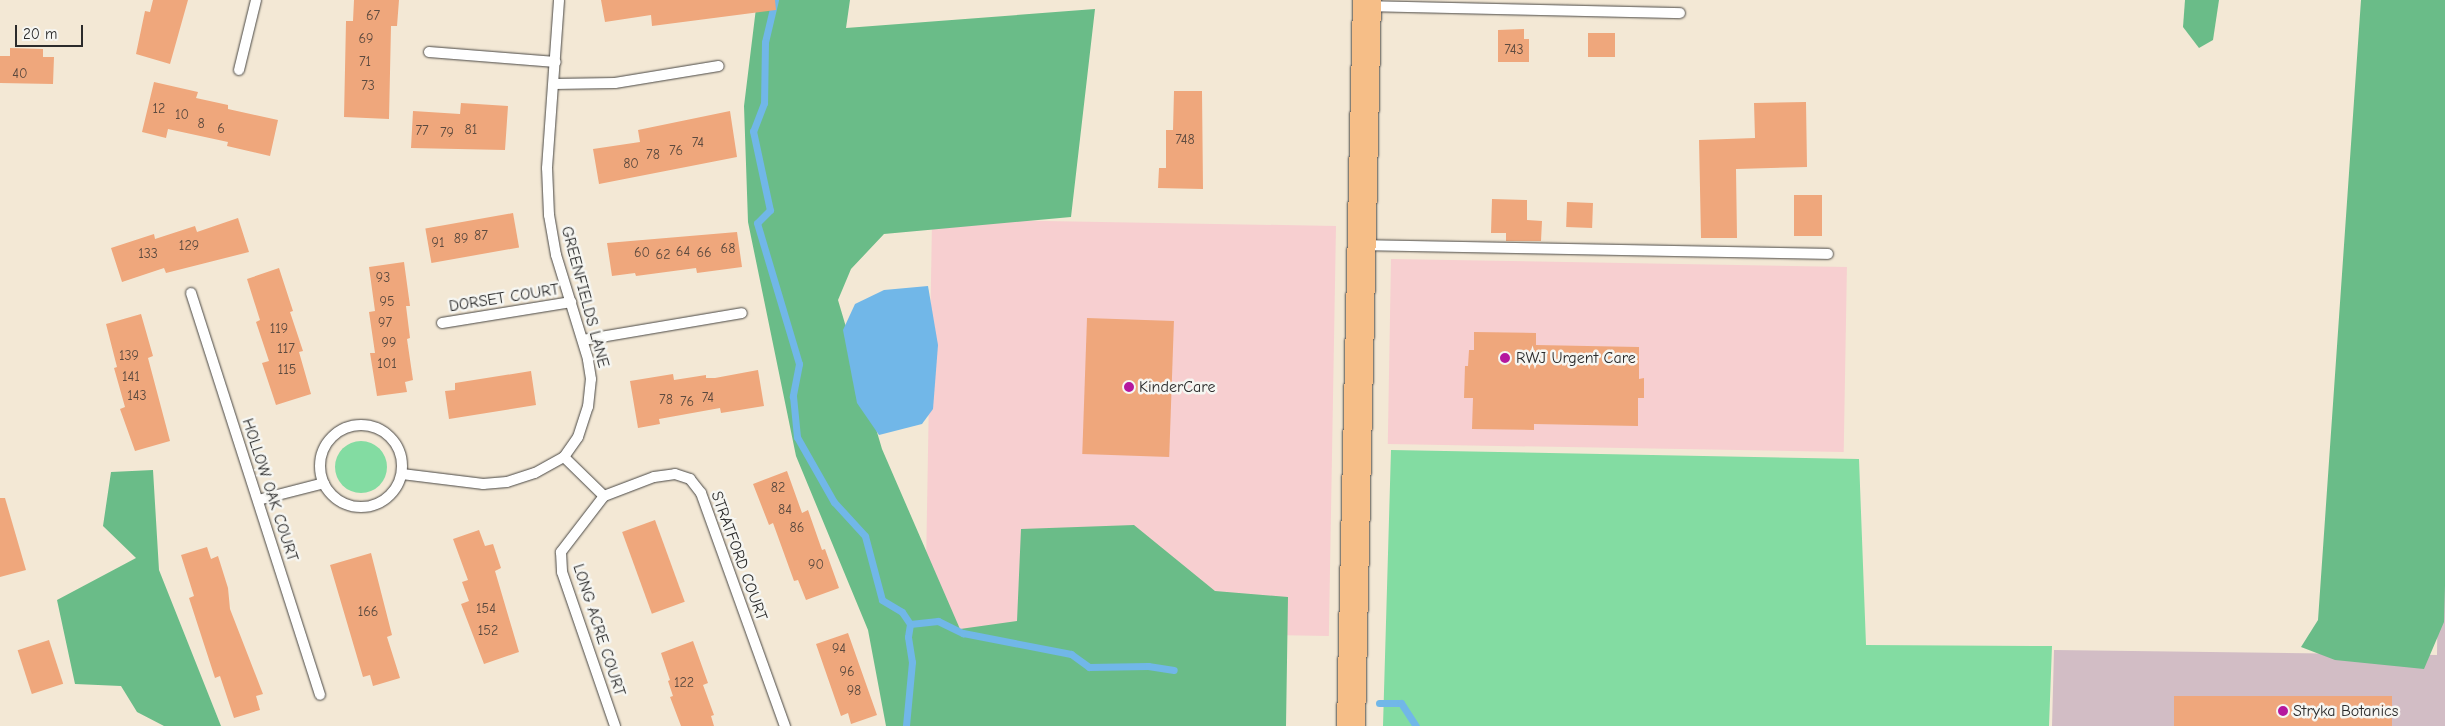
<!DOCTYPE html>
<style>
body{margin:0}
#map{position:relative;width:2445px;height:726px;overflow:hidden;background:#f3e8d5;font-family:"Comic Neue",sans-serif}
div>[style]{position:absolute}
.built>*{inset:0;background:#f7cfd0;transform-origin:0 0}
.industrial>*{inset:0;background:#d2bdc5}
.green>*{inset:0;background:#83dca2}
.round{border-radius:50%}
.forest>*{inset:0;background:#6abc88}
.water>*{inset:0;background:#71b7e8}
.stream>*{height:7px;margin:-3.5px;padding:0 3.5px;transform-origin:3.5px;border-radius:3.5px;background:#71b7e8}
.building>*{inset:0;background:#efa77c;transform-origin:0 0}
.roads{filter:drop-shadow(0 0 1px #494744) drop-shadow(0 0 1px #494744)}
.service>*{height:10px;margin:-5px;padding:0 5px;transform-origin:5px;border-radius:5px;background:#fff}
.service>.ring{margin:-5px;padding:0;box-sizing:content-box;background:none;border:10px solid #fff;border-radius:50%}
.primary>*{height:28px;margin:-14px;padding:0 14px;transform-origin:14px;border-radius:14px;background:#f6be87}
.dots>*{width:14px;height:14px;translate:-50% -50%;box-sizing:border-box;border:2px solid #f6f6f2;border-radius:50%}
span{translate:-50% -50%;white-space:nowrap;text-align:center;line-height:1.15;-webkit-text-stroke:5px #f6f6f2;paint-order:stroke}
.number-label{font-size:14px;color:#5c4a3f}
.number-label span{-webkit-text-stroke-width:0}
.street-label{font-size:16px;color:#2b2b2b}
.poi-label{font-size:16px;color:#2b2b2b}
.left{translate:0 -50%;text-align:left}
.scale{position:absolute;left:15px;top:25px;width:68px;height:22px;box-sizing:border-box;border:2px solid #2b2b2b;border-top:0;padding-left:6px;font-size:15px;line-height:18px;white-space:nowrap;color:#2b2b2b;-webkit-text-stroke:4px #f6f6f2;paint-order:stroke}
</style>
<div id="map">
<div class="built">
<div style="left:1336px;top:226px;width:410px;height:404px;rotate:91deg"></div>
<div style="left:1391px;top:259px;width:456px;height:185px;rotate:1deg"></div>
</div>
<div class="industrial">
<div style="clip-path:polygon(2442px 315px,2445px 315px,2445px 726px,2052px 726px,2054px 650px,2437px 655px)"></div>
</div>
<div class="green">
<div class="round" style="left:335px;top:441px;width:52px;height:52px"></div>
<div style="clip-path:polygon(1391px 450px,1859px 459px,1866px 645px,2052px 646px,2049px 726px,1383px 726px)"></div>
</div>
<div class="forest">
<div style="clip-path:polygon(757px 0,850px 0,846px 28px,1095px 9px,1071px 217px,884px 234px,851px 269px,838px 300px,882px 449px,960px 629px,1017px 621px,1021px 529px,1134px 525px,1215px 591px,1288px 597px,1286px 726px,886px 726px,868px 630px,796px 456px,748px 222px,744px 106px)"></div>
<div style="clip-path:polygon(2185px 0,2219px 0,2213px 40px,2199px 48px,2183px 27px)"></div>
<div style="clip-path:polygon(2361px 0,2445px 0,2445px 585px,2444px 622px,2424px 669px,2335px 660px,2301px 647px,2318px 620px)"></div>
<div style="clip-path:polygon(153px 470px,159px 570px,221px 726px,164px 726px,137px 712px,121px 686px,75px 684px,57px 600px,136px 558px,103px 526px,111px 472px)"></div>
</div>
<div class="water">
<div style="clip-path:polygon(928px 286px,938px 345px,933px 409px,922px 424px,879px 435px,857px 403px,843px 330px,855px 304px,884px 290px)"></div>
</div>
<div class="stream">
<div style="left:775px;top:0;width:43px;rotate:103.4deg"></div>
<div style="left:765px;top:42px;width:61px;rotate:90.9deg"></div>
<div style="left:764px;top:103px;width:30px;rotate:111deg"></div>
<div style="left:753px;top:131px;width:81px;rotate:77.9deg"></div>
<div style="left:770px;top:210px;width:18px;rotate:135deg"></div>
<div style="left:757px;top:223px;width:147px;rotate:73.4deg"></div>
<div style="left:799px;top:364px;width:33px;rotate:101deg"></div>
<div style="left:793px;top:396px;width:41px;rotate:84.4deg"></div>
<div style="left:797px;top:437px;width:75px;rotate:60.4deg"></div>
<div style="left:834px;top:502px;width:46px;rotate:47.6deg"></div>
<div style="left:865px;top:536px;width:66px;rotate:75.1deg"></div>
<div style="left:882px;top:600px;width:23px;rotate:31deg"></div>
<div style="left:902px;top:612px;width:14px;rotate:56deg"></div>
<div style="left:910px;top:624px;width:13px;rotate:99deg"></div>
<div style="left:908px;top:637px;width:25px;rotate:81deg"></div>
<div style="left:912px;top:662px;width:64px;rotate:95.4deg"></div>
<div style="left:910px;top:624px;width:28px;rotate:-6deg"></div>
<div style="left:938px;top:621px;width:28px;rotate:26deg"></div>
<div style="left:963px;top:633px;width:110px;rotate:11deg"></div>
<div style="left:1071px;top:654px;width:22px;rotate:36deg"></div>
<div style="left:1089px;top:667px;width:59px;rotate:-1deg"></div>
<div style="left:1148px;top:666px;width:26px;rotate:9deg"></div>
<div style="left:1379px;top:703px;width:22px"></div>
<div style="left:1401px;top:703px;width:27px;rotate:57deg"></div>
</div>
<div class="building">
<div style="clip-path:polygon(153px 0,188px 0,170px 64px,136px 54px,145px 11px,150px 12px)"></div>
<div style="clip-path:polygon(354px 0,399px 0,397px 26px,391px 26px,389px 119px,344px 117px,346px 21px,353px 21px)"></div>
<div style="clip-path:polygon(601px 0,775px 0,776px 10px,652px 26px,651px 15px,605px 22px)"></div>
<div style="clip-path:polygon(1524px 29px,1524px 39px,1529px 39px,1529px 62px,1498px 62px,1498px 30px)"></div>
<div style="left:1588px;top:33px;width:27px;height:24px"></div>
<div style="clip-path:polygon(10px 48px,43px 49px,43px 57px,54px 57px,53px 84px,0 83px,0 56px,10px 56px)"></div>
<div style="clip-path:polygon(154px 82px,198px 92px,196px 98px,228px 105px,228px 109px,278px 120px,270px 156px,227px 146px,228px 142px,168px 129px,166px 138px,142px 132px)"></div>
<div style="clip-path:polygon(1174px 91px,1202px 91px,1203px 189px,1158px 188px,1159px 168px,1166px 168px,1166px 130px,1173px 130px)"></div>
<div style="clip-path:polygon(1806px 102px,1807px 167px,1736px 169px,1737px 238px,1701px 238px,1699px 140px,1755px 138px,1754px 103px)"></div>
<div style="clip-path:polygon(461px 103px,508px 106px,505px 150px,411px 148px,413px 111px,460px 114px)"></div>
<div style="clip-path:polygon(730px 111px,737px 157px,599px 184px,593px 149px,640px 142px,638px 130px)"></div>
<div style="left:1794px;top:195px;width:28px;height:41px"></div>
<div style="clip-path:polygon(1492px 199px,1527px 200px,1527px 220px,1542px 221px,1541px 241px,1506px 241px,1506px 233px,1491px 233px)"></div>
<div style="left:1567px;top:202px;width:26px;height:25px;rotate:2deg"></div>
<div style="left:513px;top:213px;width:35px;height:89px;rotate:80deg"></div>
<div style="clip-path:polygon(238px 218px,249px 252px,166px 273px,164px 268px,122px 282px,111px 248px,154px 234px,155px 239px,195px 226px,197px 232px)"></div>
<div style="clip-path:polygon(737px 232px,742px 267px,697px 273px,696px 268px,636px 276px,635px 273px,612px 276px,607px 243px)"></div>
<div style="clip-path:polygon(404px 262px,410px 306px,406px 306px,410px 338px,407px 339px,413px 380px,405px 382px,407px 392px,377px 396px,370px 353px,375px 353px,369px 312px,375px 311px,369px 267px)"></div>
<div style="clip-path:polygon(279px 268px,293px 311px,290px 312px,303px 351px,299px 352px,311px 394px,276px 405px,262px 363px,269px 361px,256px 322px,260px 320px,247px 279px)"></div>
<div style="clip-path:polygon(141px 314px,153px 356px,148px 358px,170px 441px,135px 451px,120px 409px,125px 407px,114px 368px,117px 367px,106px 324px)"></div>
<div style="left:1087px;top:318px;width:87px;height:136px;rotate:2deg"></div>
<div style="clip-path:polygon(1474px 332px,1536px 333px,1536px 345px,1639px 347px,1639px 379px,1644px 378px,1644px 398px,1638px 398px,1638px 426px,1534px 424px,1534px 430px,1472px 429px,1473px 398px,1464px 398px,1465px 366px,1468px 366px,1469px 350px,1474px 350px)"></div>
<div style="clip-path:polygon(758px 370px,764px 406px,721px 413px,720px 408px,659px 419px,660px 424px,638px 428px,630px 381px,673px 374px,674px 380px,706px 375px,706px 378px,715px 378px)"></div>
<div style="clip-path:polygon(531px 371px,536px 405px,449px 419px,445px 391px,455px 390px,455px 383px)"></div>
<div style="clip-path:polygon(787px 471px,802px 513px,808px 510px,822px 550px,825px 549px,839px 588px,806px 600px,798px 580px,794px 581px,773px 523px,769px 525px,753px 484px)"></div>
<div style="clip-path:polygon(0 498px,5px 498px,26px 570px,0 577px)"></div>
<div style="left:655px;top:520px;width:87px;height:35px;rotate:70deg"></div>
<div style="clip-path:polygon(479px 530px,485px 546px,493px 544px,501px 568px,495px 571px,519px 652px,484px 664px,461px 604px,469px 601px,462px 582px,468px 580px,453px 539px)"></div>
<div style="clip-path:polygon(207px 547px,211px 559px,218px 556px,228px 588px,230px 609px,263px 694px,256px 696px,260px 710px,234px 718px,220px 676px,215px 678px,189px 598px,194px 596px,181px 555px)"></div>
<div style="clip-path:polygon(371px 553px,392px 635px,387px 637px,400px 678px,373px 686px,370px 675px,363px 677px,330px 565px)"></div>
<div style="clip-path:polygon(848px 633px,877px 715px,851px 724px,848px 713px,841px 716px,816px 644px)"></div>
<div style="left:49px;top:640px;width:46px;height:33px;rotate:72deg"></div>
<div style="clip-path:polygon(693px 641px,708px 683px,703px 685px,714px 715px,711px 716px,714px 726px,681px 726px,670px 697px,673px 696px,668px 681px,670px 680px,661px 653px)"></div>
<div style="left:2174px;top:696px;width:218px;height:30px"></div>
</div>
<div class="roads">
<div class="service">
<div style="left:1368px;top:6px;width:312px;rotate:1.3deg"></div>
<div style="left:429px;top:52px;width:127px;rotate:4.5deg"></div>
<div style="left:239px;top:70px;width:72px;rotate:-76.3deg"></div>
<div style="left:554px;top:84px;width:61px;rotate:-0.9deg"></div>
<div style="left:615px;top:83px;width:105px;rotate:-9.3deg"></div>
<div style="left:1362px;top:245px;width:466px;rotate:1.1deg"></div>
<div style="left:191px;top:293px;width:422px;rotate:72.2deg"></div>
<div style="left:442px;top:323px;width:131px;rotate:-9.2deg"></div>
<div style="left:583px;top:340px;width:161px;rotate:-9.6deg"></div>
<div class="ring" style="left:320px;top:425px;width:72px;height:72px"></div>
<div style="left:564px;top:457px;width:56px;rotate:44.3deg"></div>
<div style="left:402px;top:474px;width:82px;rotate:7deg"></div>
<div style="left:483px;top:484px;width:24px;rotate:-5deg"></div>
<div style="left:507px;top:482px;width:29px;rotate:-18deg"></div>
<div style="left:535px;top:473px;width:33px;rotate:-29deg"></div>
<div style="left:564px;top:457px;width:24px;rotate:-55deg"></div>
<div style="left:578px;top:437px;width:32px;rotate:-72deg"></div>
<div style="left:588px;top:407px;width:28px;rotate:-84deg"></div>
<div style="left:591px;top:379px;width:20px;rotate:-99deg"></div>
<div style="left:588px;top:359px;width:109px;rotate:-107.1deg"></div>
<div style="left:556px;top:255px;width:41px;rotate:-99.9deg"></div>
<div style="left:549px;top:215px;width:47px;rotate:-92.4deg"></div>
<div style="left:547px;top:168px;width:168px;rotate:-85.9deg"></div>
<div style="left:604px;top:496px;width:53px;rotate:-20.8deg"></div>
<div style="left:654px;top:477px;width:21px;rotate:-8deg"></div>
<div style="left:675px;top:474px;width:16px;rotate:18deg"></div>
<div style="left:690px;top:479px;width:18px;rotate:52deg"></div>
<div style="left:701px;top:493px;width:248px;rotate:70.2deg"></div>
<div style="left:604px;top:496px;width:71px;rotate:127.5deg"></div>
<div style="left:561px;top:552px;width:20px;rotate:87deg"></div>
<div style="left:562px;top:572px;width:163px;rotate:71deg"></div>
<div style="left:258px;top:500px;width:68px;rotate:-14.4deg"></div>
</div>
<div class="primary">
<div style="left:1351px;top:726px;width:726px;rotate:-88.74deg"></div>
</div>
</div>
<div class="dots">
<div style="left:1505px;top:358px;background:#b5179e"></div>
<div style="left:1129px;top:387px;background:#b5179e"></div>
<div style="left:2283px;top:711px;background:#b5179e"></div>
</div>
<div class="number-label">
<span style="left:373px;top:16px">67</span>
<span style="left:366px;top:39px">69</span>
<span style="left:1514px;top:50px">743</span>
<span style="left:365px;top:62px">71</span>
<span style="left:20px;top:74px">40</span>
<span style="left:368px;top:86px">73</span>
<span style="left:159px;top:109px">12</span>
<span style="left:182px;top:115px">10</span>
<span style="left:201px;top:124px">8</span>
<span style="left:221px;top:129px">6</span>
<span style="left:471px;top:130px">81</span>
<span style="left:422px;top:131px">77</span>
<span style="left:447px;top:133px">79</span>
<span style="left:1185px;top:140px">748</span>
<span style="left:698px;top:143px">74</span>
<span style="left:676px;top:151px">76</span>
<span style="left:653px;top:155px">78</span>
<span style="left:631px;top:164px">80</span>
<span style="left:481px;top:236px">87</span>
<span style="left:461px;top:239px">89</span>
<span style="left:438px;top:243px">91</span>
<span style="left:189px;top:246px">129</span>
<span style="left:728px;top:249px">68</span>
<span style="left:683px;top:252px">64</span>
<span style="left:642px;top:253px">60</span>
<span style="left:704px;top:253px">66</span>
<span style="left:148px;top:254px">133</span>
<span style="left:663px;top:255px">62</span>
<span style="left:383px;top:278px">93</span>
<span style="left:387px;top:302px">95</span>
<span style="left:385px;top:323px">97</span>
<span style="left:279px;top:329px">119</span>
<span style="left:389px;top:343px">99</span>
<span style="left:286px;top:349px">117</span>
<span style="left:129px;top:356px">139</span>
<span style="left:387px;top:364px">101</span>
<span style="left:287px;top:370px">115</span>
<span style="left:131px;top:377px">141</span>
<span style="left:137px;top:396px">143</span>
<span style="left:708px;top:398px">74</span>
<span style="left:666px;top:400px">78</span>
<span style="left:687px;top:402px">76</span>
<span style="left:778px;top:488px">82</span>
<span style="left:785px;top:510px">84</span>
<span style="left:797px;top:528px">86</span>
<span style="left:816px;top:565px">90</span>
<span style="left:486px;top:609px">154</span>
<span style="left:368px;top:612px">166</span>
<span style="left:488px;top:631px">152</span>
<span style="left:839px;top:649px">94</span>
<span style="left:847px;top:672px">96</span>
<span style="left:684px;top:683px">122</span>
<span style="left:854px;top:691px">98</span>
</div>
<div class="street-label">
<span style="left:585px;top:297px;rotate:75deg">GREENFIELDS LANE</span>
<span style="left:504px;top:298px;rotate:-9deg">DORSET COURT</span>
<span style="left:270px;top:490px;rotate:72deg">HOLLOW OAK COURT</span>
<span style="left:739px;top:556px;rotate:70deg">STRATFORD COURT</span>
<span style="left:599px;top:630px;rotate:72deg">LONG ACRE COURT</span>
</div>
<div class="poi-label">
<span class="left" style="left:1516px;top:358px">RWJ Urgent Care</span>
<span class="left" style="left:1139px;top:387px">KinderCare</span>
<span class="left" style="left:2293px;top:711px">Stryka Botanics</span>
</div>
<div class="scale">20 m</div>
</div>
